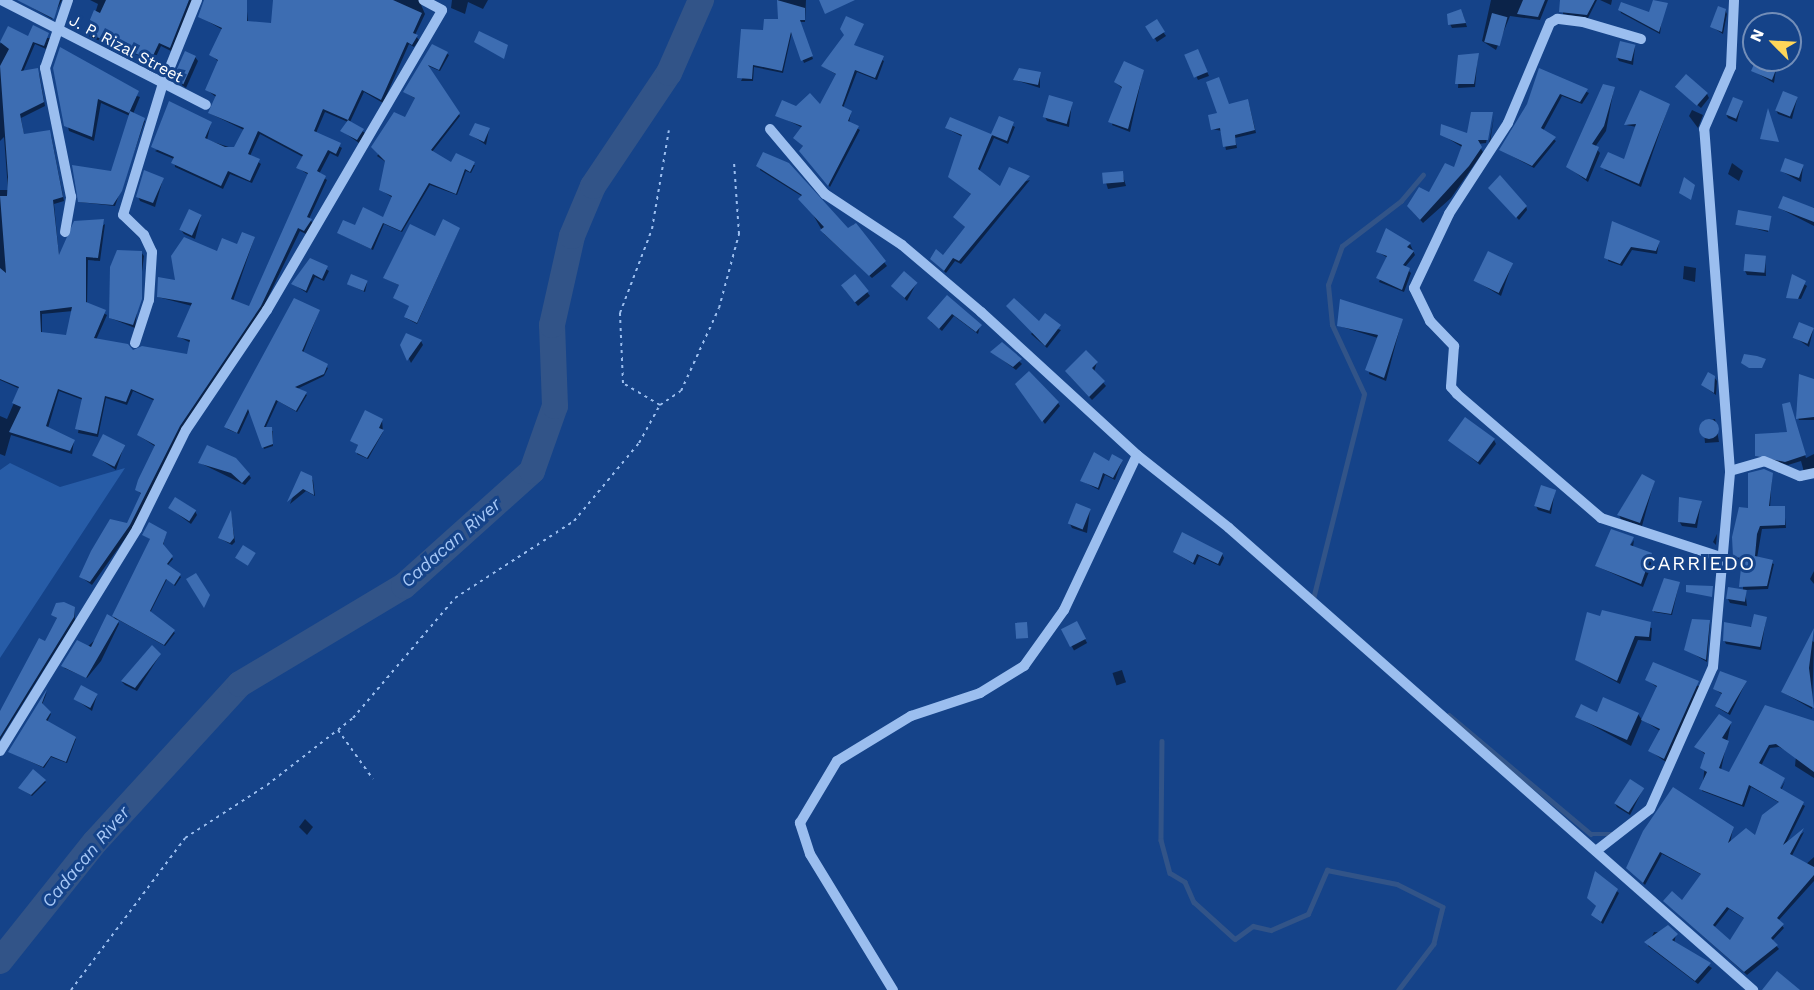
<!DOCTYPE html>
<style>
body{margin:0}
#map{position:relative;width:1814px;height:990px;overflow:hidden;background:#154389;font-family:"Work Sans",sans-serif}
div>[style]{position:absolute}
.green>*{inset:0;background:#275ca7}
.shadow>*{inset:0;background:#0007;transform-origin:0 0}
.stream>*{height:4.5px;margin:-2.25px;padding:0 2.25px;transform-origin:2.25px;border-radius:2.25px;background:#325488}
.river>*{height:26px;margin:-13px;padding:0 13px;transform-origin:13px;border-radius:13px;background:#325488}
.building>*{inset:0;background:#3d6db2;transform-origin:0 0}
.round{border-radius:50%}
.path>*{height:2px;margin-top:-1px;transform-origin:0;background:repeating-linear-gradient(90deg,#9bbeef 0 3px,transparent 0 7.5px)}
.minor>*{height:10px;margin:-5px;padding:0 5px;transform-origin:5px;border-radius:5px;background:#9bbeef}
span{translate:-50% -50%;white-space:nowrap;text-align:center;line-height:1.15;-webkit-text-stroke:6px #154389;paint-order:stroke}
.street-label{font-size:16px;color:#fff}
.water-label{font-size:18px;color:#a7c8f7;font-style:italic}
.quarter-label{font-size:20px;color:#fff;letter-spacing:1.5px}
.north{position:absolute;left:1742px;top:12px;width:60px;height:60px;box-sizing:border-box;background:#154389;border:2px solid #738eb8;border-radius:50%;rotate:294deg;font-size:16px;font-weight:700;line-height:24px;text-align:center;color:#fff}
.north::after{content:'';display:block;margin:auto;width:21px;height:27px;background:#ffd659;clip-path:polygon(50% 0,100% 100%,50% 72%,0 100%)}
</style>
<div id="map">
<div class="green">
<div style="clip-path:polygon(10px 463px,60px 487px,125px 468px,0 658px,0 470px)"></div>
</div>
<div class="shadow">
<div style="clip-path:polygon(19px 0,62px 0,52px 19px)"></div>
<div style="clip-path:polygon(90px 0,193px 0,171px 51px,161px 46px,153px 63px,88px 36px,98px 4px)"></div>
<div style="clip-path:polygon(evenodd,206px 0,246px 1px,248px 22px,272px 25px,291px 0,419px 0,425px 14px,415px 35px,419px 40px,414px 47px,409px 44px,383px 103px,364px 92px,350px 122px,365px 133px,359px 143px,342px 131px,348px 122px,325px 112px,316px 133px,342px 148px,338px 157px,330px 153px,319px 174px,327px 180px,309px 219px,313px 223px,306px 234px,300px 231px,262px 310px,132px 529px,92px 585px,81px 577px,128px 525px,142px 495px,137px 490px,156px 447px,138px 435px,155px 401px,133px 391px,127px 405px,106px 398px,98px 437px,78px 433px,83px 400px,59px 391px,48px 428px,74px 441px,72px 454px,11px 435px,5px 456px,0 454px,0 416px,7px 419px,20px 389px,0 380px,0 190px,8px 190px,4px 137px,0 141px,0 44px,9px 27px,29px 38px,50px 38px,46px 49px,35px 44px,23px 72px,39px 73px,45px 106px,21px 118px,24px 135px,51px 135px,64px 201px,54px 204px,59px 256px,105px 224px,100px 261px,88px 260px,87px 304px,107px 315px,96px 340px,133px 352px,188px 355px,191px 343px,179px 337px,192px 306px,158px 297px,218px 253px,254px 239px,233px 301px,249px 308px,309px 175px,298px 168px,303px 157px,260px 134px,250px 156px,261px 164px,252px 183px,230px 174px,223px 189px,175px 167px,174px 159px,155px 151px,211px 123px,207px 140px,235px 149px,244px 130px,209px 113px,216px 97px,207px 90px,219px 62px,211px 55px,223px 30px,200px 17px,206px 0,73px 311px,67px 337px,42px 334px,42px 314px,73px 311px)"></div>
<div style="clip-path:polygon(452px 0,488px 0,483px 9px,468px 2px,465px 14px,451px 8px)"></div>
<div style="clip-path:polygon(778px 0,806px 0,805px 22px,800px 22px,813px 59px,804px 63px,792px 32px,783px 73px,754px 67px,753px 81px,741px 81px,765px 32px,779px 21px)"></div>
<div style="clip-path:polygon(1491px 0,1548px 0,1540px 20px,1510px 16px,1496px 50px,1482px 41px)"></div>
<div style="clip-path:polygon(1564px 0,1597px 0,1588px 18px,1563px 14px)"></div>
<div style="clip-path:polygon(1600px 0,1612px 0,1611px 5px)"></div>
<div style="clip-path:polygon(1620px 10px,1662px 18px,1660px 34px,1621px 13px)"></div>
<div style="clip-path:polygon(1725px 10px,1727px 14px,1723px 34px,1712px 27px)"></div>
<div style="clip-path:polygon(1463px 15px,1467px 27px,1452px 28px,1450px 24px)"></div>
<div style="clip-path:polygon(1156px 22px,1166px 36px,1157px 42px,1148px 27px)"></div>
<div style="clip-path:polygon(1750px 34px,1754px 36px,1754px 51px,1746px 44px)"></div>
<div style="clip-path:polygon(433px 45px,449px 55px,440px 71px,426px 65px,460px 116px,432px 152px,452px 164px,475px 165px,471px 173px,466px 171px,457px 195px,430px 185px,402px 232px,384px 224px,373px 250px,338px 233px,384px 219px,393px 198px,381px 190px,386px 162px,377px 156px,406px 119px,416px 99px,404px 92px)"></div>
<div style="clip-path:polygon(854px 46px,884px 61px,877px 80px,857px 72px,843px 108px,851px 112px,849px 123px,860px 130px,830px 187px,802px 154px,804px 147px,795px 138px,803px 128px,777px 115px,820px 106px,837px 75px,822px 66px)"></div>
<div style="clip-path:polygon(1635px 47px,1633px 65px,1619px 61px,1617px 57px)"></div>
<div style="clip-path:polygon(1199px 54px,1209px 76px,1198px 80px,1186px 55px)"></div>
<div style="clip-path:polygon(1478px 54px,1475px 87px,1458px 88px,1460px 57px)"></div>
<div style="clip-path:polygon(195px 57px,198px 61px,186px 88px,175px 80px)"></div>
<div style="clip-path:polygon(54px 69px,140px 97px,133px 114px,145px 121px,115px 206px,79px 202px,112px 172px,130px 116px,101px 103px,94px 141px,69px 131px)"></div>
<div style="clip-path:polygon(1776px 69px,1774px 83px,1753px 71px)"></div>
<div style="clip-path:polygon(1540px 70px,1589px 93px,1582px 104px,1562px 96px,1543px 131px,1556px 141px,1534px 168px,1501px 150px,1529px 105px)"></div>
<div style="clip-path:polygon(1143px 72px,1130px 132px,1112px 125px,1123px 89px,1115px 82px)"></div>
<div style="clip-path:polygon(1040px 73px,1040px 88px,1015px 80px)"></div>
<div style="clip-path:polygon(1677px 87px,1707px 94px,1709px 98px,1701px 108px)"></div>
<div style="clip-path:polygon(1614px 88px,1606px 131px,1595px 147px,1600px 153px,1588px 182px,1568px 167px)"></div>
<div style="clip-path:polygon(1797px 99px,1792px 119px,1778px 114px,1776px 110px)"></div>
<div style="clip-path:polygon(1742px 102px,1737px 122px,1728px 118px,1726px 114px)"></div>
<div style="clip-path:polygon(1072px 103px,1069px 127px,1047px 121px,1045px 117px)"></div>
<div style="clip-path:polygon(1249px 104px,1256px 133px,1235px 138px,1237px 148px,1226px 150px,1222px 131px,1212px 129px,1219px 114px,1228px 106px)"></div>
<div style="clip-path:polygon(1669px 105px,1641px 187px,1604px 170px,1625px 162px,1637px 127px,1626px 125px)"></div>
<div style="clip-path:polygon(1692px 110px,1703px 115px,1698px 128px,1689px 116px)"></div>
<div style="clip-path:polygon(1492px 113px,1486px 143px,1478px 144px,1483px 152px,1451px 198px,1423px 223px,1411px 210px,1454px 169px,1462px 147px,1442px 135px,1468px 135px)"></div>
<div style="clip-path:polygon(1494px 116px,1490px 143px,1489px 143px)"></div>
<div style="clip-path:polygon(1000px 118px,1015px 127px,1008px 144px,994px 138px,979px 172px,1001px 188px,1030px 180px,961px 264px,955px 261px,946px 273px,931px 259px,944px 257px,966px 228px,954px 217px,972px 195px,950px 177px,963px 137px,946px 128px,950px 119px,992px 136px)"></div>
<div style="clip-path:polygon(489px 130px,486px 145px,471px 135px)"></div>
<div style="clip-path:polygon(764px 154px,848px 230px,854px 224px,887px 266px,872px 278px,824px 234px,803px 197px,760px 170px)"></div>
<div style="clip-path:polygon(1732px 163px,1743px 171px,1739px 181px,1728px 174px)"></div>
<div style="clip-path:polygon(1803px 167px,1801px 182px,1781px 171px)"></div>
<div style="clip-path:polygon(1122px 173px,1126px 186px,1108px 189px,1104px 176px)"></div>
<div style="clip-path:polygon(163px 179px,155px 207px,140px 201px,138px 196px)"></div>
<div style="clip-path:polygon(1492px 191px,1526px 206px,1527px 210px,1519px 220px)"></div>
<div style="clip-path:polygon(1814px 207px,1814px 226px,1779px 208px,1813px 209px)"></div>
<div style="clip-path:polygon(201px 216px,195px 239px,184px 234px,181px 230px)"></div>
<div style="clip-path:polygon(1770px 218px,1768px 232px,1738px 224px)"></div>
<div style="clip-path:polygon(1613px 223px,1659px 242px,1657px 254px,1632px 250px,1622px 266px,1608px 261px)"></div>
<div style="clip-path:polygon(459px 229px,417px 324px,406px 318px,410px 306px,395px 298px,401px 286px,384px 278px,436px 238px)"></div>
<div style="clip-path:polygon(1410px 244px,1415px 255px,1405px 267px,1411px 273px,1404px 292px,1379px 282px,1388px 258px,1378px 252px)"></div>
<div style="clip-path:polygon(141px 252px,144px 256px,135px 328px,110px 318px)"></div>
<div style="clip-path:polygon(1765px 257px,1766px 276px,1747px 275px,1745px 271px)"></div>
<div style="clip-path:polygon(311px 259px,329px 271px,324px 281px,315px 277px,307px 293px,293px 284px)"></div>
<div style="clip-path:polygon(1512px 264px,1501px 296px,1476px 281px)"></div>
<div style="clip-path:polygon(1684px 266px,1696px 268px,1695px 282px,1683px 279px)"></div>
<div style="clip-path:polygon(855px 276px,870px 296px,858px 306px,845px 290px)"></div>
<div style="clip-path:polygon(1793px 276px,1807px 286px,1801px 299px,1787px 297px)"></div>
<div style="clip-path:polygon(367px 283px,365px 292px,348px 284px)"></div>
<div style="clip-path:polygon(916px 284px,907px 301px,893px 286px)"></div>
<div style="clip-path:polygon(947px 297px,980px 326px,978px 334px,954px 316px,942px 331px,931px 322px)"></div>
<div style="clip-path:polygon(319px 311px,303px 353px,328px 368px,324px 376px,297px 389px,307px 395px,297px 412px,278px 401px,265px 429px,273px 431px,273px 446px,264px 449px,250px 410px,239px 434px,227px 429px)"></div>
<div style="clip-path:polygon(1402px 320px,1386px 381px,1369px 374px,1378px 338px,1339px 326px)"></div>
<div style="clip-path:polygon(1040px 323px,1061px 330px,1047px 348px,1031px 334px)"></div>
<div style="clip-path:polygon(1813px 330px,1809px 347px,1794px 337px)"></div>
<div style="clip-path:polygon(421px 341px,423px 345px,411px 363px,402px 345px)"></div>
<div style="clip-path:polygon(1002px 344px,1022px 364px,1016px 370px,992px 352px)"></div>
<div style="clip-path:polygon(1097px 362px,1094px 372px,1106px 386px,1092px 400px,1070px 376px)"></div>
<div style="clip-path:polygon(1714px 377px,1717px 381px,1716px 395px,1702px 385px)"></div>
<div style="clip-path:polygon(1814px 381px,1814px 420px,1799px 420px,1798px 418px)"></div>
<div style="clip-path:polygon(1019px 388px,1058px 403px,1060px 406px,1045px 424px)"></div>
<div style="clip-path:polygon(1791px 408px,1806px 458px,1814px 454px,1814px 470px,1804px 472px,1801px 461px,1788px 465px,1756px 456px,1789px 433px)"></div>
<div style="clip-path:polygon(1715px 419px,1719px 442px,1705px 443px,1703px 421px)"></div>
<div style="clip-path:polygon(382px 420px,383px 432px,368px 459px,357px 454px,359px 446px,352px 441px)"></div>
<div style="clip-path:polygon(1450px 440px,1494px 440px,1496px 444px,1480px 465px)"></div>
<div style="clip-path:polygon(124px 446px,116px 470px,94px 455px)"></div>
<div style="clip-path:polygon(1122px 461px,1115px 480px,1105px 475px,1099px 490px,1082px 481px)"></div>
<div style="clip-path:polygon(200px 463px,249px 475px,251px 478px,245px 485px)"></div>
<div style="clip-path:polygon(302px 473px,313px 480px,315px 496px,306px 491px,290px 504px)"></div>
<div style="clip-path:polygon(1772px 474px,1770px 508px,1784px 507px,1786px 528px,1762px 529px,1757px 558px,1774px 564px,1768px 589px,1745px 590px,1747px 606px,1730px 603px,1728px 599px,1743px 591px,1743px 561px,1734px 557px,1749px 509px)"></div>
<div style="clip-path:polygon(1654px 482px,1642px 526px,1621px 519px,1619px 515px)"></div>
<div style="clip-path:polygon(1555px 491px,1551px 514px,1538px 510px,1536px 506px)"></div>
<div style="clip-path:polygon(1701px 502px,1697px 528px,1682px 526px,1679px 521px)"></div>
<div style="clip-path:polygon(171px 509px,195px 511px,197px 515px,191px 524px)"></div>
<div style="clip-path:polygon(1090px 510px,1087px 533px,1072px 528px,1070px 524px)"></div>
<div style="clip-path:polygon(231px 514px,235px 542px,232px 545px,219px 538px)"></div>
<div style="clip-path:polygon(1612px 531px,1633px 538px,1626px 551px,1634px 540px,1633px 547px,1654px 559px,1643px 587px,1596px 566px)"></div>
<div style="clip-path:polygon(1717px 534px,1716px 545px,1713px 542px)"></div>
<div style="clip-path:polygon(144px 535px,166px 533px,163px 546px,173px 559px,168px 565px,181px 577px,175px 586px,167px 579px,150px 613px,175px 633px,165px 646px,117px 619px,119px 624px,101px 661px,87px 678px,64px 668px,116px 621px,113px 616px,152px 540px)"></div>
<div style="clip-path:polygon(1174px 552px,1222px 554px,1224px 558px,1220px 566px,1199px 556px,1195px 565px)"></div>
<div style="clip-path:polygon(1814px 571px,1814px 584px,1810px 579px)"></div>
<div style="clip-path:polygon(1679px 584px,1672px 615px,1654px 612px,1654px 611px)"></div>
<div style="clip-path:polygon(74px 608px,75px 620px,0 740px,0 713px,45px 643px,58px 619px,52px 615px)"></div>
<div style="clip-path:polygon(1601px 618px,1652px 628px,1651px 641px,1638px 640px,1620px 684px,1576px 660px)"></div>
<div style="clip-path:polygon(1766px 619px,1761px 650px,1726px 644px,1724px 640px)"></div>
<div style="clip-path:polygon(1709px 622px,1710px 624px,1707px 662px,1685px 649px)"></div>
<div style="left:1076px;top:623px;width:23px;height:15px;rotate:61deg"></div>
<div style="clip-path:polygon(1810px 640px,1814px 642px,1812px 709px,1782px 692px)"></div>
<div style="clip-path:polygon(160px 655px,137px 691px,125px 685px,122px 682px)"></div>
<div style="left:1122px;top:670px;width:13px;height:10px;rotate:72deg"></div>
<div style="clip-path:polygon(1647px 680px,1700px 686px,1666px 762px,1650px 751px,1660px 731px,1643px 720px,1658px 688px)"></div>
<div style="clip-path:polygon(1746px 682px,1730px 715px,1718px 708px,1723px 695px,1715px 689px)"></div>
<div style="clip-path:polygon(47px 692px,42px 705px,51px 714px,47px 722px,76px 739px,67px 763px,51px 757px,44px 768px,10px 752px)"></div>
<div style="clip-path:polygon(97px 695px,92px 711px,75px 699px)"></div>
<div style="clip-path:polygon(evenodd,1766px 707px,1814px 722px,1814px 778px,1795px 766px,1796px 756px,1779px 747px,1770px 748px,1761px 766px,1777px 795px,1785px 781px,1781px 791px,1805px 806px,1786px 844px,1804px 832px,1772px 895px,1814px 857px,1814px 881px,1778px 921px,1784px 928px,1772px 941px,1779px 949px,1747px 975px,1667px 904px,1682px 902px,1702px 875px,1662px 854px,1645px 885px,1628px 868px,1644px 832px,1733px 828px,1730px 844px,1756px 837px,1780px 803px,1751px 787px,1744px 807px,1702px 791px,1706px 755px,1696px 747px,1731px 723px,1721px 770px,1730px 774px,1766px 707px,1729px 909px,1745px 919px,1730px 942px,1714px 928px,1729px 909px)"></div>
<div style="clip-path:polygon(1638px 714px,1642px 720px,1631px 746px,1577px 717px)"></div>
<div style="clip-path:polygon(33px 771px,46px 782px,32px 796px,20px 788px)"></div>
<div style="clip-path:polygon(1643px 789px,1630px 815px,1617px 807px,1615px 803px)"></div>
<div style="clip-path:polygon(305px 819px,313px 827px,307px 835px,299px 827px)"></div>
<div style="clip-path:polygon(1596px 873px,1619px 893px,1603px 924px,1592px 915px,1597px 907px,1588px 897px)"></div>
<div style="clip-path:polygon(1654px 932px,1676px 934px,1674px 944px,1712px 968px,1698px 984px,1648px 946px)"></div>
</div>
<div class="stream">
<div style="left:1313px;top:599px;width:211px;rotate:-76deg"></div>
<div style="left:1364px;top:394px;width:76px;rotate:-114.9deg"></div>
<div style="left:1332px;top:325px;width:40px;rotate:-95.7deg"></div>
<div style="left:1328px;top:285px;width:41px;rotate:-70.3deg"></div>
<div style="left:1342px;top:246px;width:74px;rotate:-37.3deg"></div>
<div style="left:1401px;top:201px;width:34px;rotate:-50deg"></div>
<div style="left:1449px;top:715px;width:185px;rotate:40deg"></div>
<div style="left:1591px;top:834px;width:22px"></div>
<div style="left:1162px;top:741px;width:99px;rotate:90.6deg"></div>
<div style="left:1161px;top:840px;width:34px;rotate:75deg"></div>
<div style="left:1170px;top:873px;width:17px;rotate:31deg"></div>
<div style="left:1185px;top:882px;width:22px;rotate:66deg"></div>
<div style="left:1194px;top:902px;width:55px;rotate:42.1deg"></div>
<div style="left:1235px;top:939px;width:22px;rotate:-36deg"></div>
<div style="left:1253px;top:926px;width:18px;rotate:13deg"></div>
<div style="left:1271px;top:930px;width:40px;rotate:-23.4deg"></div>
<div style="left:1308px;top:914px;width:48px;rotate:-66.6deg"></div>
<div style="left:1327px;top:870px;width:71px;rotate:11.3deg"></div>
<div style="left:1397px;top:884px;width:51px;rotate:26.6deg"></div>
<div style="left:1443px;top:907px;width:38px;rotate:104deg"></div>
<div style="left:1434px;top:944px;width:58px;rotate:127.3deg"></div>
</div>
<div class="river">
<div style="left:0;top:961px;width:152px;rotate:-51.4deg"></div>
<div style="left:95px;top:842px;width:214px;rotate:-47.5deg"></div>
<div style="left:240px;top:684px;width:191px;rotate:-30.9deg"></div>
<div style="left:404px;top:586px;width:172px;rotate:-41.9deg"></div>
<div style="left:532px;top:471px;width:69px;rotate:-70.5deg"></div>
<div style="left:555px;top:406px;width:81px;rotate:-92.1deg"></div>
<div style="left:552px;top:325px;width:91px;rotate:-77.3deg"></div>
<div style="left:572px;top:236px;width:54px;rotate:-67.2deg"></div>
<div style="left:593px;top:186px;width:136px;rotate:-56.1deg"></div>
<div style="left:669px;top:73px;width:80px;rotate:-66.3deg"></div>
</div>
<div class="building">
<div style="clip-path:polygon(17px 0,60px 0,54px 19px)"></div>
<div style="clip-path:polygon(106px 0,189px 0,170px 48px,159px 43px,151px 60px,85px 32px,94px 10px,100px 13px)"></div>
<div style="clip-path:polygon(evenodd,204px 0,247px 0,247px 21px,271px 23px,273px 0,393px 0,422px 13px,413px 33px,418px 35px,412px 45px,407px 42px,381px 100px,362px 90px,348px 120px,364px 129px,357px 140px,340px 131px,348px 120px,323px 109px,314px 131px,341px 143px,336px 154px,328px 150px,317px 171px,326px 176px,307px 217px,312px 219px,304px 231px,298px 228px,261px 306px,180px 426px,130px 525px,90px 582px,79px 577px,91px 551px,110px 519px,127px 523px,141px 493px,135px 490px,138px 480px,155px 445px,137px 435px,154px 399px,131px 389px,126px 402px,105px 396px,97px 434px,75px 429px,82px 398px,58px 389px,46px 426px,75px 440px,70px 451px,9px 432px,21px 407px,12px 403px,19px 387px,0 379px,0 268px,6px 273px,0 196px,7px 196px,8px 177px,0 66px,9px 49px,0 42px,8px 26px,28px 36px,33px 25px,49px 33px,44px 46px,33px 42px,21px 71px,38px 68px,44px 102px,20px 114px,24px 134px,50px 130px,63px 197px,53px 200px,59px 255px,74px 221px,104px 219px,98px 258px,86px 257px,86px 302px,106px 310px,94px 338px,128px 344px,133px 350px,142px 346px,187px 354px,190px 340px,177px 337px,192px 303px,157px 297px,158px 277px,175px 280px,171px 256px,184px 237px,217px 251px,222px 238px,237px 244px,242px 232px,255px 237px,231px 299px,249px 306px,308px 173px,296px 168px,303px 155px,258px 131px,248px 154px,260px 159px,250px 181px,228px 171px,221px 186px,171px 163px,174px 157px,151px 147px,169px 101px,212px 122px,205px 138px,225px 147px,234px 147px,244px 128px,208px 113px,216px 95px,205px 90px,218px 60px,209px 55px,222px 28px,198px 17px,204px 0,72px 307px,66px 335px,41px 332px,40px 311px,72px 307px)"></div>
<div style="clip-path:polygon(777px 0,805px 8px,805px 20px,800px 20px,813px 56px,801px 61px,791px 32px,782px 71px,753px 65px,752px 79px,737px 78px,741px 29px,763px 30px,764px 19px,778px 19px)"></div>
<div style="clip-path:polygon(819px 0,855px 0,825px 14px)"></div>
<div style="clip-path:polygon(1523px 0,1545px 0,1538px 17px,1517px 14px)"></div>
<div style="clip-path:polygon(1560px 0,1595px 0,1587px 15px,1559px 12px)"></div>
<div style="clip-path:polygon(1653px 0,1668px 3px,1659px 32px,1618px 10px,1621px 2px,1649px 12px)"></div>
<div style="clip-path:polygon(1718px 6px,1726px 9px,1722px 32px,1710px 27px)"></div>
<div style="clip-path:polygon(1461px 9px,1466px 23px,1448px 25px,1447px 14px)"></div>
<div style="left:1492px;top:13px;width:16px;height:30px;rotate:15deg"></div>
<div style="clip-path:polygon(846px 16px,864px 24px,854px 45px,884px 56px,875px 78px,855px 70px,842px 106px,852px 111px,848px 121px,859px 126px,828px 186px,799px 151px,803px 146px,793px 138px,802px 126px,775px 116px,782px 100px,796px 106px,810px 93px,820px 104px,836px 74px,821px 66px,844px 35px,840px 29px)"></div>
<div style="left:1157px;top:19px;width:15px;height:14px;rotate:58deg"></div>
<div style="clip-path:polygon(479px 31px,508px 45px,504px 59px,474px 42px)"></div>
<div style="left:1620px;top:41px;width:16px;height:17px;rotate:14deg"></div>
<div style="clip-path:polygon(432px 44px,448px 52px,439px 70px,428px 65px,460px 113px,431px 150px,451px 162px,456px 153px,475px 162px,470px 172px,465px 169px,456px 194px,429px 183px,401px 231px,383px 223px,371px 249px,337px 233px,343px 220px,355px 225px,363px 207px,383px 217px,392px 196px,379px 190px,385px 161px,371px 147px,394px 112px,405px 117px,415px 98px,403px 92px)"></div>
<div style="clip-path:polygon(60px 47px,139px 91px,129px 113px,98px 99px,92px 137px,64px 126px,53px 68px)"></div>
<div style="left:1198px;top:49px;width:25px;height:15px;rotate:67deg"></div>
<div style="left:185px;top:51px;width:12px;height:31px;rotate:24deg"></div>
<div style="clip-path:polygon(1479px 53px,1474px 84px,1455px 84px,1458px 55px)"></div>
<div style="clip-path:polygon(1756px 60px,1777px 67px,1772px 80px,1751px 71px)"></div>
<div style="clip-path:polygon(1124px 61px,1144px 70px,1128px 129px,1108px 122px,1122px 87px,1114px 82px)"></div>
<div style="clip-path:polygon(1019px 68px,1041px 72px,1038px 85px,1013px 80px)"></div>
<div style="clip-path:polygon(1539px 68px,1588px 89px,1580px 102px,1560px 94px,1541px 128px,1556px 137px,1532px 166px,1499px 150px,1527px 104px)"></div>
<div style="left:1686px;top:74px;width:29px;height:17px;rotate:41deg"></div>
<div style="clip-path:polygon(1219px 77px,1229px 104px,1248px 99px,1255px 130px,1235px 135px,1236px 145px,1223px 147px,1220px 128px,1211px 130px,1208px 115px,1217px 113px,1206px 82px)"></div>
<div style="clip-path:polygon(1603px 84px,1615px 87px,1604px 126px,1592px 144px,1599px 147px,1586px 179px,1566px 167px)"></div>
<div style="clip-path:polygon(1640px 90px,1670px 104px,1639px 184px,1600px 167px,1608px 152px,1624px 159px,1636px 124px,1624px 125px)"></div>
<div style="left:1783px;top:91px;width:16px;height:21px;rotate:22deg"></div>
<div style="left:1049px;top:95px;width:25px;height:23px;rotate:16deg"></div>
<div style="left:1733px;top:97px;width:11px;height:19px;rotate:22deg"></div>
<div style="clip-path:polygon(1768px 108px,1779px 142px,1760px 139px)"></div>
<div style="clip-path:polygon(130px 111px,145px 118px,122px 191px,113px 205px,78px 202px,72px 165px,111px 171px)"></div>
<div style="clip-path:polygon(1471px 112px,1493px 112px,1488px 140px,1478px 140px,1482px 147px,1469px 166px,1420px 220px,1407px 206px,1419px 187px,1429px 192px,1445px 163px,1454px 167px,1462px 145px,1440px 135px,1441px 124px,1467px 133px)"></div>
<div style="clip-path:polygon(999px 116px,1014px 122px,1007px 141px,992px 135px,978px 169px,1000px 186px,1009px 167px,1030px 176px,959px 261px,953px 258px,944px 271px,930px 259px,936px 249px,943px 255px,965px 227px,953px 217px,971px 194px,948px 177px,962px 135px,945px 128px,950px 117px,991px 134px)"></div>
<div style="clip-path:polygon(475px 123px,490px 128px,484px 142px,469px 135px)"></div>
<div style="clip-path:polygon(763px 152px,789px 163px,848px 228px,856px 223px,886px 261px,869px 276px,820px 230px,824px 227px,798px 199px,802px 195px,756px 166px)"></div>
<div style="left:1785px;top:158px;width:20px;height:14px;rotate:20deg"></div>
<div style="clip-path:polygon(144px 170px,164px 178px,153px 203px,136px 197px)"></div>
<div style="left:1123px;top:171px;width:11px;height:21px;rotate:85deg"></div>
<div style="clip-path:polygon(1500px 175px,1527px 206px,1516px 218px,1488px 188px)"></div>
<div style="clip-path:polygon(1684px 177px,1695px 185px,1691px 200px,1679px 193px)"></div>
<div style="clip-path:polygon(1783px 196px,1814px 208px,1814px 222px,1778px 208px)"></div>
<div style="left:189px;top:209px;width:14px;height:23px;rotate:25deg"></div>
<div style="left:1738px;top:210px;width:34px;height:15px;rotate:10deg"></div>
<div style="clip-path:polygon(443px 219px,460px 228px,417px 323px,404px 317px,409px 306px,393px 298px,399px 285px,383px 278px,410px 224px,435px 236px)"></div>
<div style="clip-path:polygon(1612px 221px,1660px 241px,1656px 251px,1631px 247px,1620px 264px,1604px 258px)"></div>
<div style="clip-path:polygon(1386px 228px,1411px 243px,1407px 247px,1414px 251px,1403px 265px,1410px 268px,1402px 290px,1376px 278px,1387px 256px,1376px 252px)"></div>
<div style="clip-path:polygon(117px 250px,142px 251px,142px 299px,133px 325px,109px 318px,110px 267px)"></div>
<div style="left:1488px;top:251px;width:28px;height:33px;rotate:26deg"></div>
<div style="left:1745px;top:254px;width:21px;height:17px;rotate:5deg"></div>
<div style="clip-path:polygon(310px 258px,328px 266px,322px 279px,313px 274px,306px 291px,291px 284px)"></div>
<div style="left:904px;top:271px;width:18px;height:20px;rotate:41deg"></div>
<div style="left:351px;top:274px;width:18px;height:11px;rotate:22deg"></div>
<div style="left:855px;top:274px;width:22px;height:18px;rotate:51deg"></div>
<div style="clip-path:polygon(1792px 274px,1806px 281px,1798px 299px,1786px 298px)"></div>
<div style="clip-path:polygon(947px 295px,982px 325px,976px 332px,952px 314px,939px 329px,927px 318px)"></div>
<div style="clip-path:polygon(294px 298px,320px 310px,302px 351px,328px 364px,324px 374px,295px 387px,307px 392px,296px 411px,276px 400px,264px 427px,272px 427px,273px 444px,262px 448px,248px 409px,237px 433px,224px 427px)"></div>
<div style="clip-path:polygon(1014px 298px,1039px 321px,1045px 313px,1061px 325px,1045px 346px,1006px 306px)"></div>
<div style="clip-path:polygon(1340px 299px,1403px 319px,1384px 378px,1365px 370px,1378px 335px,1337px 326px)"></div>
<div style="left:1799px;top:322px;width:16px;height:17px;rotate:22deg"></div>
<div style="clip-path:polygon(406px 333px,422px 340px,407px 361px,400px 345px)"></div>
<div style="clip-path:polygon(1002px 342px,1022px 359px,1013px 367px,990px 352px)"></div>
<div style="clip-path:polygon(1086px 350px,1098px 362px,1092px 368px,1105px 381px,1089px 397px,1065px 371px)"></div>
<div style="clip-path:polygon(1744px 354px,1757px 356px,1766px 359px,1762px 368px,1749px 368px,1741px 363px)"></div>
<div style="clip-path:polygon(1029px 371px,1059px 402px,1042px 422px,1015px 384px)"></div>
<div style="clip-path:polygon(1708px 372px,1715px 376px,1714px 393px,1701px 385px)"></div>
<div style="clip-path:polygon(1799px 374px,1814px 379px,1814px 417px,1796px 419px)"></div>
<div style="clip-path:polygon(1790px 402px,1806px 455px,1785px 462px,1755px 456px,1755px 434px,1787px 432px,1782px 404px)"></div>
<div style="clip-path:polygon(365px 410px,383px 419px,379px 428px,384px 430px,367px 458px,355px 452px,358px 445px,350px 441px)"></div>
<div style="left:1465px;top:417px;width:37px;height:29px;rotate:36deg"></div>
<div class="round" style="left:1699px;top:419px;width:20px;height:20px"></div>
<div style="left:103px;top:434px;width:25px;height:24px;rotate:27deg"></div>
<div style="clip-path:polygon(207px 445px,236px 458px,250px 474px,242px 483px,231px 473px,198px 463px)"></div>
<div style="clip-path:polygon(1094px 452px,1109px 461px,1112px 454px,1123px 460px,1113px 478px,1103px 473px,1098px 488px,1080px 481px)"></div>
<div style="clip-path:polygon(1764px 469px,1773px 473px,1769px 506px,1785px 506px,1785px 525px,1760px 526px,1757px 534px,1755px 556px,1773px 560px,1767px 586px,1739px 587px,1742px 558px,1733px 557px,1732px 537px,1739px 507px,1748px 508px,1748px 473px)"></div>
<div style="clip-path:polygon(301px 471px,312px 476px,314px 495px,303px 489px,287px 502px)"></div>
<div style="clip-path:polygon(1642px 474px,1655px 481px,1640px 523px,1617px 515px)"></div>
<div style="left:1541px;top:485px;width:16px;height:22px;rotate:18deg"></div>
<div style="left:175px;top:497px;width:25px;height:13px;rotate:32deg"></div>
<div style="clip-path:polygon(1679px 497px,1702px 501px,1695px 524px,1678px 522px)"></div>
<div style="left:1076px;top:503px;width:16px;height:22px;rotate:22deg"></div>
<div style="clip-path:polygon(231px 510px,234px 538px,230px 543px,218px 538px)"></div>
<div style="clip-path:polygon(149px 522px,167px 532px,163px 544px,173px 556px,167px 564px,181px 574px,174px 585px,166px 579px,150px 611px,175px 630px,164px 645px,112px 616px,150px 539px,142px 535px)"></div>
<div style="clip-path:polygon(1611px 529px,1634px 537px,1630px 545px,1652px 553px,1641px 584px,1595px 566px)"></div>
<div style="clip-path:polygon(1182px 532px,1223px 553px,1218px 564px,1197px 554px,1193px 563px,1173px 552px)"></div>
<div style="left:243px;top:545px;width:15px;height:15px;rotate:32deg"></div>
<div style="clip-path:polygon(196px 573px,210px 595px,204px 608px,186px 579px)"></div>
<div style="clip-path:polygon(1664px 578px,1680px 582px,1671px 614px,1652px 611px)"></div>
<div style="clip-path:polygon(1686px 585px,1713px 586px,1712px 597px,1686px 592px)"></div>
<div style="left:1728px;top:587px;width:19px;height:12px;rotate:9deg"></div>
<div style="clip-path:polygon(64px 602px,75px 607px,74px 617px,0 737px,0 711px,39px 638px,45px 641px,57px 618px,51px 615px,56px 603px)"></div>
<div style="clip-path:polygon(1602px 610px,1651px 622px,1649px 637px,1635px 636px,1617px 681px,1575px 660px,1587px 612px,1600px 616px)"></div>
<div style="clip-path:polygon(107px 614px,119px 621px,86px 678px,61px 666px,77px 640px,91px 647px)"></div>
<div style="clip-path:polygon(1754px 614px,1767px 617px,1760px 647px,1723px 641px,1724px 622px,1751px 627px)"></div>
<div style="clip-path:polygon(1692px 619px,1710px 620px,1706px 660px,1684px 650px)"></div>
<div style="left:1077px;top:621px;width:20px;height:18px;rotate:63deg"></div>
<div style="left:1027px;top:622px;width:16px;height:12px;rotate:86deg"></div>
<div style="clip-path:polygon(1814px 628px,1809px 668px,1814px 708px,1781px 692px)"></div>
<div style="clip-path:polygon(152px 645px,161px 654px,135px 688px,121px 681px)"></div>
<div style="clip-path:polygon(1653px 662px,1699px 681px,1664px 759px,1648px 751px,1660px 729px,1641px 720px,1657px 686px,1645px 680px)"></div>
<div style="clip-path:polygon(1720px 671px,1747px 681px,1728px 713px,1715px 706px,1722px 693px,1713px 689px)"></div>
<div style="left:81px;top:685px;width:19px;height:16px;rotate:28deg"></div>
<div style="clip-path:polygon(47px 689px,42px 703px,51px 712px,46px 720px,76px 737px,66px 762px,51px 756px,43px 767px,8px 752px)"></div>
<div style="clip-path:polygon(1603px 697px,1639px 713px,1627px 740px,1575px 717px,1581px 704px,1597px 712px)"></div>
<div style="clip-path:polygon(evenodd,1765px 705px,1814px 721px,1814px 772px,1776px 744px,1769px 745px,1759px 763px,1785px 778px,1780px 788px,1804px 802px,1783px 845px,1804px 828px,1790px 854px,1814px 867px,1814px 875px,1777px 918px,1784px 924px,1771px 938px,1778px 945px,1744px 972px,1663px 901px,1672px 891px,1682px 900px,1701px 874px,1660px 852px,1643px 883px,1626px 868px,1643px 831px,1673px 787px,1734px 827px,1728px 843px,1746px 828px,1755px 835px,1762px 815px,1779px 802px,1749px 785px,1742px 805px,1699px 789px,1707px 772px,1700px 768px,1705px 753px,1694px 747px,1719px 714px,1732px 722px,1722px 738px,1729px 741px,1719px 768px,1729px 772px,1765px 705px,1727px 907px,1744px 918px,1730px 940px,1713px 925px,1727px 907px)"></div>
<div style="clip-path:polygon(33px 769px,46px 780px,31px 795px,18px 788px)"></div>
<div style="left:1630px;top:779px;width:17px;height:29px;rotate:33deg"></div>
<div style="clip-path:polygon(1595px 871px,1618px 889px,1601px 922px,1591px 915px,1596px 906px,1587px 898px)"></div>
<div style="clip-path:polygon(1668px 925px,1678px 934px,1672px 940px,1711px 963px,1695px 981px,1644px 942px)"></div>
<div style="clip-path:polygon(1777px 971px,1800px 990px,1762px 990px)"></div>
</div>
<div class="path">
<div style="left:660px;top:405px;width:25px;rotate:-34deg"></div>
<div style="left:681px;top:391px;width:91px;rotate:-65.4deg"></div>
<div style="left:719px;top:308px;width:77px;rotate:-74.9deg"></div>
<div style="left:739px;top:234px;width:71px;rotate:-94deg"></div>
<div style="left:338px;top:730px;width:60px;rotate:54.5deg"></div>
<div style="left:71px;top:990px;width:190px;rotate:-53.1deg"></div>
<div style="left:185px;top:838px;width:98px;rotate:-32.9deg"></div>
<div style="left:267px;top:785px;width:109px;rotate:-37.9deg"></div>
<div style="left:353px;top:718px;width:157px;rotate:-49.6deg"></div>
<div style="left:455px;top:598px;width:142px;rotate:-32.9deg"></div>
<div style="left:574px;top:521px;width:102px;rotate:-50.2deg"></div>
<div style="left:639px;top:443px;width:43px;rotate:-61.1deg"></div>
<div style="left:660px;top:405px;width:43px;rotate:-149.3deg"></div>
<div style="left:623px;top:383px;width:70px;rotate:-92.5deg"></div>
<div style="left:620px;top:313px;width:90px;rotate:-69.1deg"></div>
<div style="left:652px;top:229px;width:100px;rotate:-80.3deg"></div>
</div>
<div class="minor">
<div style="left:1px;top:0;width:230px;rotate:27.1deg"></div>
<div style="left:1641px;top:39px;width:60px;rotate:-163.7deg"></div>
<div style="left:1583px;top:22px;width:26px;rotate:-173deg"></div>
<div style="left:1557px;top:19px;width:8px;rotate:150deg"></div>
<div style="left:1550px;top:23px;width:108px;rotate:112.8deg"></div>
<div style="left:1508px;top:123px;width:108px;rotate:123deg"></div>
<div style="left:1449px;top:214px;width:82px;rotate:115.3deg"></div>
<div style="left:1414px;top:288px;width:37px;rotate:64deg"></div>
<div style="left:1430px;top:321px;width:35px;rotate:46deg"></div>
<div style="left:1454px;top:346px;width:41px;rotate:94.2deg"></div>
<div style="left:1451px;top:387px;width:9px;rotate:49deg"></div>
<div style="left:1457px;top:394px;width:190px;rotate:40.7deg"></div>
<div style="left:1601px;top:518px;width:125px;rotate:18.1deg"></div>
<div style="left:770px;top:129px;width:85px;rotate:49.8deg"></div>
<div style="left:825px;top:194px;width:92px;rotate:33.5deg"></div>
<div style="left:902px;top:245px;width:104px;rotate:40.3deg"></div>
<div style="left:981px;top:312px;width:212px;rotate:42.5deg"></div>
<div style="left:1137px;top:455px;width:117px;rotate:38.4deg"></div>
<div style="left:1229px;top:528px;width:699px;rotate:41.4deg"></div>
<div style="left:65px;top:232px;width:36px;rotate:-80deg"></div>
<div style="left:71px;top:197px;width:132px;rotate:-101.4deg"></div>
<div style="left:45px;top:68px;width:72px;rotate:-71.3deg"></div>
<div style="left:135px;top:343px;width:45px;rotate:-72deg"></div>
<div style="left:149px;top:300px;width:48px;rotate:-86.4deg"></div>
<div style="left:152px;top:252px;width:19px;rotate:-115deg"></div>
<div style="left:144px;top:235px;width:29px;rotate:-136deg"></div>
<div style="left:123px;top:215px;width:134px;rotate:-73.1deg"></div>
<div style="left:162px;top:87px;width:94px;rotate:-68.1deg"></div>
<div style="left:1730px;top:471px;width:35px;rotate:-16deg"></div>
<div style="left:1764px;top:461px;width:39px;rotate:23deg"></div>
<div style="left:1800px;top:476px;width:14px;rotate:-12deg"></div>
<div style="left:0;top:751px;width:261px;rotate:-58.3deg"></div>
<div style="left:137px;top:529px;width:110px;rotate:-63.7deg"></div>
<div style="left:186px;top:430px;width:145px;rotate:-56deg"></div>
<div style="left:267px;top:310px;width:347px;rotate:-59.7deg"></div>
<div style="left:442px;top:10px;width:21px;rotate:-152deg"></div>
<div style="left:1596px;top:851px;width:68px;rotate:-37.9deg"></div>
<div style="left:1650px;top:809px;width:155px;rotate:-66.1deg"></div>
<div style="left:1713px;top:667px;width:197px;rotate:-85deg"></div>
<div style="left:1730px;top:471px;width:343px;rotate:-94.3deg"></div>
<div style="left:1704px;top:129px;width:68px;rotate:-66.5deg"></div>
<div style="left:1731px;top:67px;width:67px;rotate:-87.4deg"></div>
<div style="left:893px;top:990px;width:159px;rotate:-121.4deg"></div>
<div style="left:810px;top:854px;width:33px;rotate:-108deg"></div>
<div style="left:800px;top:823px;width:72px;rotate:-59.2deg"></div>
<div style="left:837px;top:761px;width:87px;rotate:-31.3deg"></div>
<div style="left:911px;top:716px;width:73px;rotate:-18.4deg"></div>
<div style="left:980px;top:693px;width:52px;rotate:-31.5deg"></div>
<div style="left:1024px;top:666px;width:69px;rotate:-54.5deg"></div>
<div style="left:1064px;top:610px;width:171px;rotate:-64.8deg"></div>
</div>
<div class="street-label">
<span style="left:126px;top:49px;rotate:28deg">J. P. Rizal Street</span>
</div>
<div class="water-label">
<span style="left:451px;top:543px;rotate:-41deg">Cadacan River</span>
<span style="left:86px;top:857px;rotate:-50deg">Cadacan River</span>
</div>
<div class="quarter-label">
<span style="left:1699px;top:563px">CARRIEDO</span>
</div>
<div class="north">N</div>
</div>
